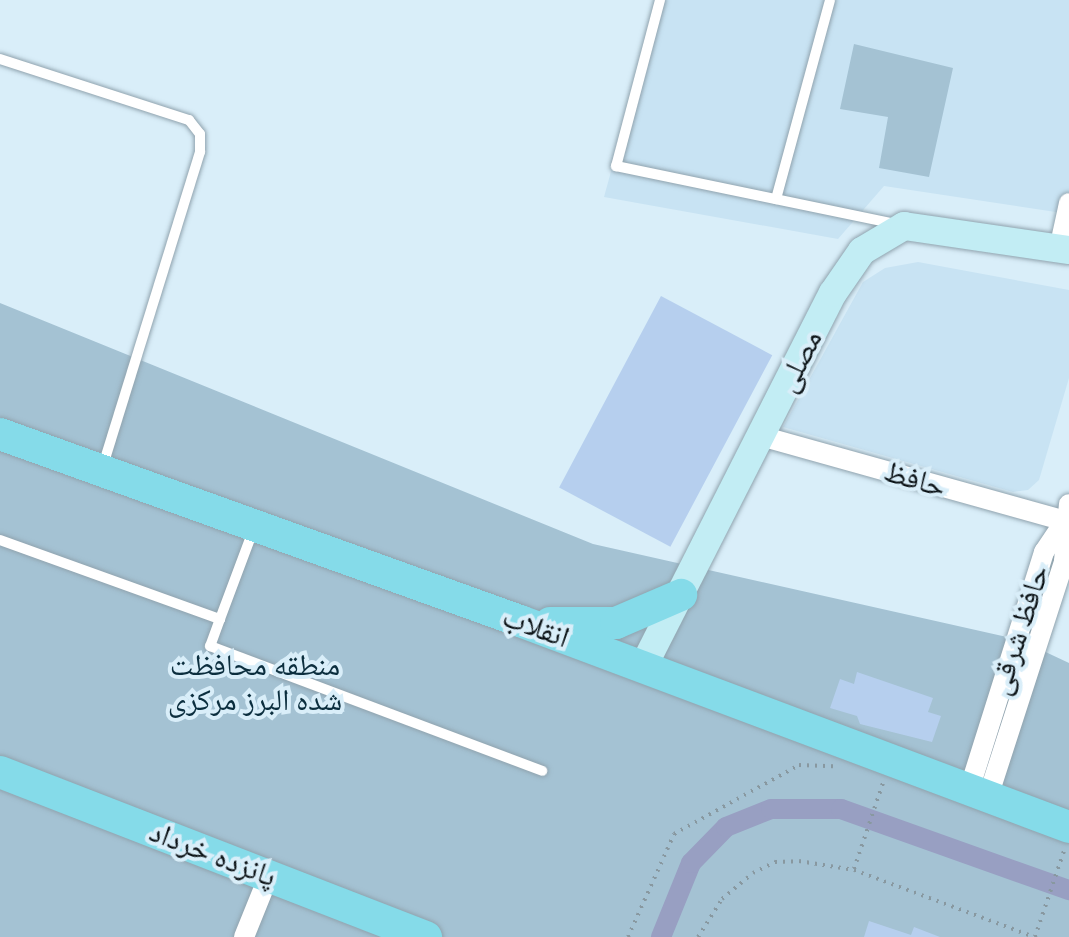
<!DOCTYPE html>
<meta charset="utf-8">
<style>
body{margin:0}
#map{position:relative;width:1069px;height:937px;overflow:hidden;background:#d9eef9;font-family:Cabin,"Noto Naskh Arabic",sans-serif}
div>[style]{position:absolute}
.built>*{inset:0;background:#c8e3f3}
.green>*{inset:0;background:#a4c2d3}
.canal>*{height:20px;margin:-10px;padding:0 10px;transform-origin:10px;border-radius:10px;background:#989fc2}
.building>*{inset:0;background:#b6cfee;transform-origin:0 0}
.path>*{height:4px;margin-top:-2px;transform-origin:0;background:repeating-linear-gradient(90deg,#8898a0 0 2px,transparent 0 8px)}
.roads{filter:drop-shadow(0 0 2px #90a3ae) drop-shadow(0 0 2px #90a3ae)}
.lane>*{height:10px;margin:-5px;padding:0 5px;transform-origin:5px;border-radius:5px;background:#fff}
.street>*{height:20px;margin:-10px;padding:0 10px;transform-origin:10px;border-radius:10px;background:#fff}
.secondary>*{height:28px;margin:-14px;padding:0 14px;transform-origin:14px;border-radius:14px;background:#c2edf4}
.primary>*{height:32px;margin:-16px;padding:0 16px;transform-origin:16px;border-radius:16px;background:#85dbe9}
span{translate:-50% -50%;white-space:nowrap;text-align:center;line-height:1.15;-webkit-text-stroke:8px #d9eef9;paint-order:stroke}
.street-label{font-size:30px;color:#0c1317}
.park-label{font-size:30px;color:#0b2e3e}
</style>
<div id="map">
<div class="built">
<div style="clip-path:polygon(658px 0,1069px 0,1069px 214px,884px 186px,838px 239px,604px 197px)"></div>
<div style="clip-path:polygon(918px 262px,1069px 290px,1069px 378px,1039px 480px,1028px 490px,1013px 492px,783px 427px,863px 282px,885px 268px)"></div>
</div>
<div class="green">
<div style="clip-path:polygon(854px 44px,953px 68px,929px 177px,879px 168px,888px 117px,840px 109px)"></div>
<div style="clip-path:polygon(0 303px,593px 544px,1020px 640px,1069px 663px,1069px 937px,0 937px)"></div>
</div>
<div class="canal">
<div style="left:661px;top:937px;width:80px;rotate:-67.9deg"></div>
<div style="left:691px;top:863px;width:50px;rotate:-45.8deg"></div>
<div style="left:726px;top:827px;width:48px;rotate:-21.8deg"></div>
<div style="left:771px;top:809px;width:70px"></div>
<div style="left:841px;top:809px;width:242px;rotate:19.6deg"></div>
</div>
<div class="building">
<div style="left:661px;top:296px;width:126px;height:217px;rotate:28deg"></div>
<div style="clip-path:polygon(857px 672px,933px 698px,928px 712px,941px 716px,932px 742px,860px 724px,857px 716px,830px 708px,840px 679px,854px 684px)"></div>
<div style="clip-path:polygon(869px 921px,911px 935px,914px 927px,940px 937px,864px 937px)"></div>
</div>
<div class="path">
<div style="left:854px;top:869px;width:91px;rotate:-71.4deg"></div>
<div style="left:628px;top:937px;width:113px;rotate:-65.9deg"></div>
<div style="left:674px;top:834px;width:143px;rotate:-28.9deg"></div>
<div style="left:799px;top:765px;width:34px;rotate:2deg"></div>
<div style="left:698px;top:937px;width:45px;rotate:-57.7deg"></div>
<div style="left:722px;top:899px;width:40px;rotate:-40deg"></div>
<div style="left:753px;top:873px;width:25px;rotate:-27deg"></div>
<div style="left:775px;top:862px;width:24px;rotate:-2deg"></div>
<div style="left:799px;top:861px;width:56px;rotate:9.3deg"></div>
<div style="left:854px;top:870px;width:192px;rotate:20.4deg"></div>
<div style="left:1035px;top:937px;width:91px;rotate:-71.4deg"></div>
</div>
<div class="roads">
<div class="lane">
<div style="left:660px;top:0;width:172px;rotate:104.8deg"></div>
<div style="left:616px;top:166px;width:285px;rotate:11.7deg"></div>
<div style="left:0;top:59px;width:199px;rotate:17.9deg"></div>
<div style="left:189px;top:120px;width:18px;rotate:52deg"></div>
<div style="left:200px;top:134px;width:18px;rotate:90deg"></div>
<div style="left:200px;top:152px;width:331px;rotate:107.2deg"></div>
<div style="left:776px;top:199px;width:206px;rotate:-74.8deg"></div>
<div style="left:0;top:540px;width:234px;rotate:19.8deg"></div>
<div style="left:220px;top:619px;width:97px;rotate:-69.5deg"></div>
<div style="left:220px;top:619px;width:29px;rotate:110deg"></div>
<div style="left:210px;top:646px;width:355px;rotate:20.6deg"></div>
</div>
<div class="street">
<div style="left:1059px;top:249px;width:47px;rotate:-77.7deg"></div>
<div style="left:761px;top:436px;width:320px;rotate:15.6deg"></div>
<div style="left:969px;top:790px;width:250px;rotate:-72.5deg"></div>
<div style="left:1044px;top:552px;width:37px;rotate:-56deg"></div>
<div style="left:988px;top:797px;width:248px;rotate:-72.1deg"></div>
<div style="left:1064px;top:561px;width:57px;rotate:-85deg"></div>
<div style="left:244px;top:937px;width:67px;rotate:-68deg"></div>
</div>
<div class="secondary">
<div style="left:643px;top:667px;width:419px;rotate:-63.1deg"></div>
<div style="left:833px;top:293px;width:51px;rotate:-55.4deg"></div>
<div style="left:862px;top:251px;width:49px;rotate:-30.8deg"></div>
<div style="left:904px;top:226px;width:167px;rotate:8.3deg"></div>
</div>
<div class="primary">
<div style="left:0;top:434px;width:553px;rotate:19.78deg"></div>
<div style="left:520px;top:621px;width:586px;rotate:20.57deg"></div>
<div style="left:550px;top:623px;width:66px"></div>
<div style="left:616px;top:623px;width:71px;rotate:-23.3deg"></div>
<div style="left:0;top:772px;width:457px;rotate:21.2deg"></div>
</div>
</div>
<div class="street-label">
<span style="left:799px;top:361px;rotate:-63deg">مصلی</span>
<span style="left:915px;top:479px;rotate:16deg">حافظ</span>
<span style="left:536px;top:627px;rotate:20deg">انقلاب</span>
<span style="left:1019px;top:630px;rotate:-72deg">حافظ شرقی</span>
<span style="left:213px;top:854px;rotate:21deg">پانزده خرداد</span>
</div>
<div class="park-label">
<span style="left:255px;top:682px">منطقه محافظت<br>شده البرز مرکزی</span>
</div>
</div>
